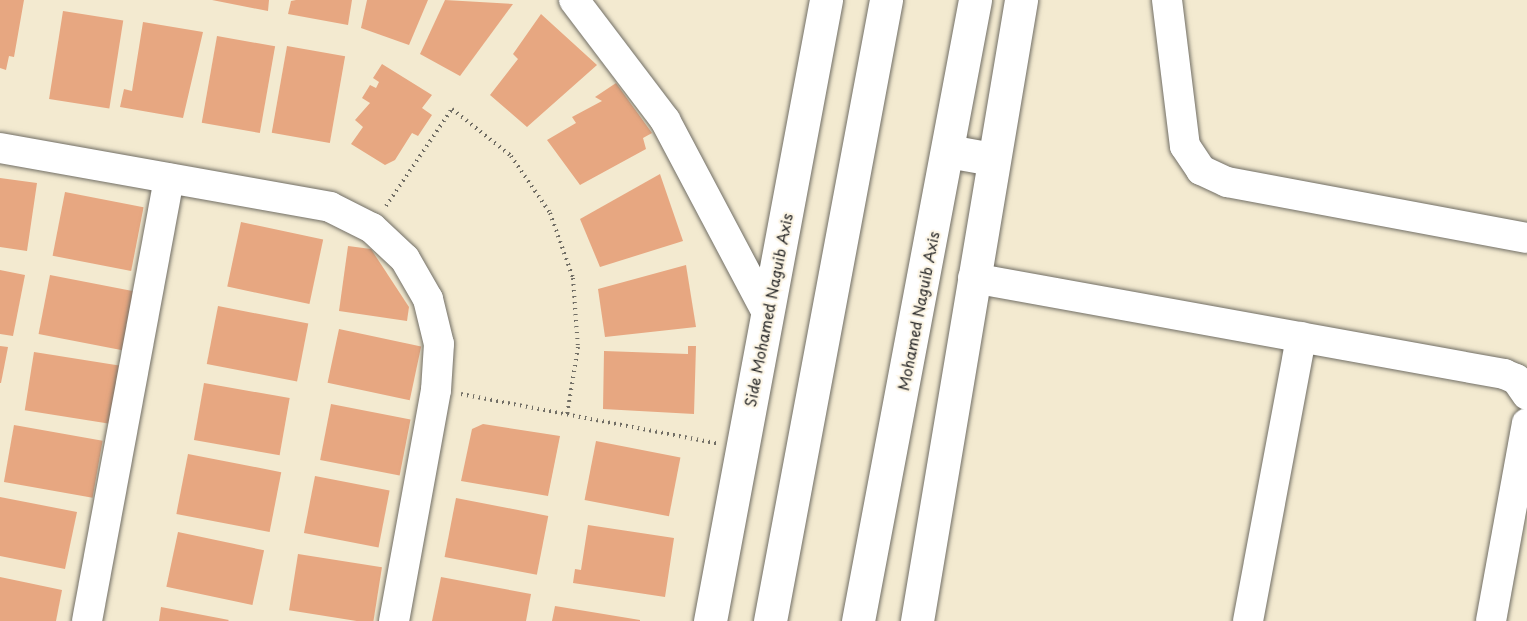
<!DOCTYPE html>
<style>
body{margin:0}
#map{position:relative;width:1527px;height:621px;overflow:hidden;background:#f3ead0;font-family:"Playpen Sans",sans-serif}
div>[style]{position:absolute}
.building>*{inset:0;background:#e7a781;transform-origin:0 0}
.path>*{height:4px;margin-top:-2px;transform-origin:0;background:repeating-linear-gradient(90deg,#716e65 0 1.5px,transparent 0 6px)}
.roads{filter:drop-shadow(0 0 2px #716e65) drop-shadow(0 0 2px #716e65)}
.street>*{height:30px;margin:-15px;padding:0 15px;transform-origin:15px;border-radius:15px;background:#fff}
.secondary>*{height:33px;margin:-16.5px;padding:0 16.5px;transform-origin:16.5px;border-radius:16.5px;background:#fff}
.primary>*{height:33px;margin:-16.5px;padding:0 16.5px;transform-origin:16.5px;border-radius:16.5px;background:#fff}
span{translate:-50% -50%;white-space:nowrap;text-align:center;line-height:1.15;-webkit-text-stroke:4.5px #fcf5e5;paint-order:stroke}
.street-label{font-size:15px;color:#2b2b2b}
</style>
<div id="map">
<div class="building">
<div style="clip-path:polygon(0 0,24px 0,14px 57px,9px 56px,6px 70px,0 68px)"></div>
<div style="clip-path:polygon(212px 0,269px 0,268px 11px)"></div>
<div style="clip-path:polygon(296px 0,352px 0,348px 25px,288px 14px,291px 1px)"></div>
<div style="clip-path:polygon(367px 0,428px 0,409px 45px,361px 28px)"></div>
<div style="clip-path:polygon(445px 0,513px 4px,460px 76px,420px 54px)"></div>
<div style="left:63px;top:11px;width:61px;height:89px;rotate:9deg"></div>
<div style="clip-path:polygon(541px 14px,597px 65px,527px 127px,490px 95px,518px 59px,513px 54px)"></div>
<div style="clip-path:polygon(143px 22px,203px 32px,183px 118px,120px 107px,124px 89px,132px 91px)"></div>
<div style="left:217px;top:36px;width:59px;height:88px;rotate:10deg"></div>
<div style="left:287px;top:46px;width:59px;height:88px;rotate:10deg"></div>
<div style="clip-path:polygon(382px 64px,432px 95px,422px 108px,432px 115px,418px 136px,412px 133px,395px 160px,385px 165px,351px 144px,363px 127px,355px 120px,370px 103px,362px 98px,370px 85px,376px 88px,379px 82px,373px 78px)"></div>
<div style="clip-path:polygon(616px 83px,652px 133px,643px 138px,646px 149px,580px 185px,547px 140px,576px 123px,572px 117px,602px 101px,595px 97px)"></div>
<div style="clip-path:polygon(660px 174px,683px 241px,600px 267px,580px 219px)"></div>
<div style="clip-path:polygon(0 178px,37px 183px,27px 251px,0 247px)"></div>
<div style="left:65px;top:192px;width:80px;height:65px;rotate:11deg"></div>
<div style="left:241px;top:222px;width:84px;height:66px;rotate:12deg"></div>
<div style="clip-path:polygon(348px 246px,371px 249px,409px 307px,407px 321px,339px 311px)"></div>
<div style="clip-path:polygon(686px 265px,696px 327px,605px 337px,598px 289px)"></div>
<div style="clip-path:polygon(0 270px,25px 275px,13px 336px,0 334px)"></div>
<div style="left:50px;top:275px;width:88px;height:60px;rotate:11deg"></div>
<div style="left:218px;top:306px;width:92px;height:59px;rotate:11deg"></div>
<div style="left:339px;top:329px;width:84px;height:55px;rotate:12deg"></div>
<div style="clip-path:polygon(0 346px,8px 347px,1px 383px,0 383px)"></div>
<div style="clip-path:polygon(688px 346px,696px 346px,694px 414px,603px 409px,604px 351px,688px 354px)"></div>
<div style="left:34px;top:352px;width:86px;height:59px;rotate:9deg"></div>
<div style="left:204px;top:383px;width:87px;height:58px;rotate:10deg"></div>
<div style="left:331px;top:404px;width:81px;height:57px;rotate:11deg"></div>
<div style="clip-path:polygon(483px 424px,560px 436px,548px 496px,461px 481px,472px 429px)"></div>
<div style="left:14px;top:425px;width:90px;height:58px;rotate:10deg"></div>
<div style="left:596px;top:441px;width:86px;height:60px;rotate:11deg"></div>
<div style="left:188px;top:454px;width:95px;height:61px;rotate:11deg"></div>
<div style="left:315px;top:476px;width:76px;height:58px;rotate:11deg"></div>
<div style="clip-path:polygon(0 497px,77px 512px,65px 569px,0 556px)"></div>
<div style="left:456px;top:498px;width:94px;height:60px;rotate:11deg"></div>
<div style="clip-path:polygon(588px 525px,674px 538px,665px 597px,573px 583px,575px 569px,581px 570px)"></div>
<div style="left:178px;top:532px;width:88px;height:56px;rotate:12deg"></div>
<div style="left:298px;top:554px;width:85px;height:57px;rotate:9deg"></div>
<div style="clip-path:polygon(0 577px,62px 590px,56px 621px,0 621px)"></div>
<div style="clip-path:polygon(441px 577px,531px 594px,526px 621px,432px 621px)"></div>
<div style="clip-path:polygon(555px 606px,640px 620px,640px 621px,552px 621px)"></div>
<div style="clip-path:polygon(161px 607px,229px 620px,228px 621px,159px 621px)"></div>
</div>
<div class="path">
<div style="left:386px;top:206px;width:117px;rotate:-55.8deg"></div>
<div style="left:452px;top:109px;width:75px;rotate:38.5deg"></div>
<div style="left:511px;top:156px;width:69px;rotate:55.6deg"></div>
<div style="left:550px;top:213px;width:69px;rotate:70.5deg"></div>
<div style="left:573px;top:278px;width:69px;rotate:85.9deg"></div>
<div style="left:578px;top:347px;width:69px;rotate:99.2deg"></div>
<div style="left:461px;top:394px;width:260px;rotate:10.9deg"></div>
</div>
<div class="roads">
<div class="street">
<div style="left:574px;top:0;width:151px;rotate:52.8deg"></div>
<div style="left:665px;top:120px;width:218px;rotate:62.1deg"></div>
<div style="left:1167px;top:0;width:147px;rotate:83deg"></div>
<div style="left:1185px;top:146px;width:29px;rotate:56deg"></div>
<div style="left:1201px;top:170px;width:29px;rotate:25deg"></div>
<div style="left:1227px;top:182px;width:305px;rotate:10.6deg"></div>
<div style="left:0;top:148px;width:335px;rotate:10.1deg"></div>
<div style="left:330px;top:207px;width:47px;rotate:26.6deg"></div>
<div style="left:372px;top:228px;width:45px;rotate:43.2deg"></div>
<div style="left:405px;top:259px;width:46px;rotate:60.1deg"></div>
<div style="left:428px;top:299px;width:46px;rotate:76.3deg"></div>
<div style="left:439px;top:344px;width:46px;rotate:93.7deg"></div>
<div style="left:436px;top:390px;width:235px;rotate:100.3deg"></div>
<div style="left:973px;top:278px;width:540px;rotate:10.25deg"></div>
<div style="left:1504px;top:374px;width:13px;rotate:23deg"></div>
<div style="left:1516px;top:379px;width:19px;rotate:55deg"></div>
<div style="left:87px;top:621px;width:450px;rotate:-79.5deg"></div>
<div style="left:1248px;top:621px;width:289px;rotate:-79.4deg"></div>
<div style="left:1491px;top:621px;width:201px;rotate:-79.7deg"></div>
</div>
<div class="secondary">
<div style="left:710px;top:621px;width:632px;rotate:-79.42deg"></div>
<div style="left:917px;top:621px;width:630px;rotate:-80.49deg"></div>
</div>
<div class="primary">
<div style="left:948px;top:151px;width:45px;rotate:10.3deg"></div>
<div style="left:770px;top:621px;width:632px;rotate:-79.42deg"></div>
<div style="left:858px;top:621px;width:632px;rotate:-79.33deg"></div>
</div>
</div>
<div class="street-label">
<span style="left:768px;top:310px;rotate:-79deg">Side Mohamed Naguib Axis</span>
<span style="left:918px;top:311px;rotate:-79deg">Mohamed Naguib Axis</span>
</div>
</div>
